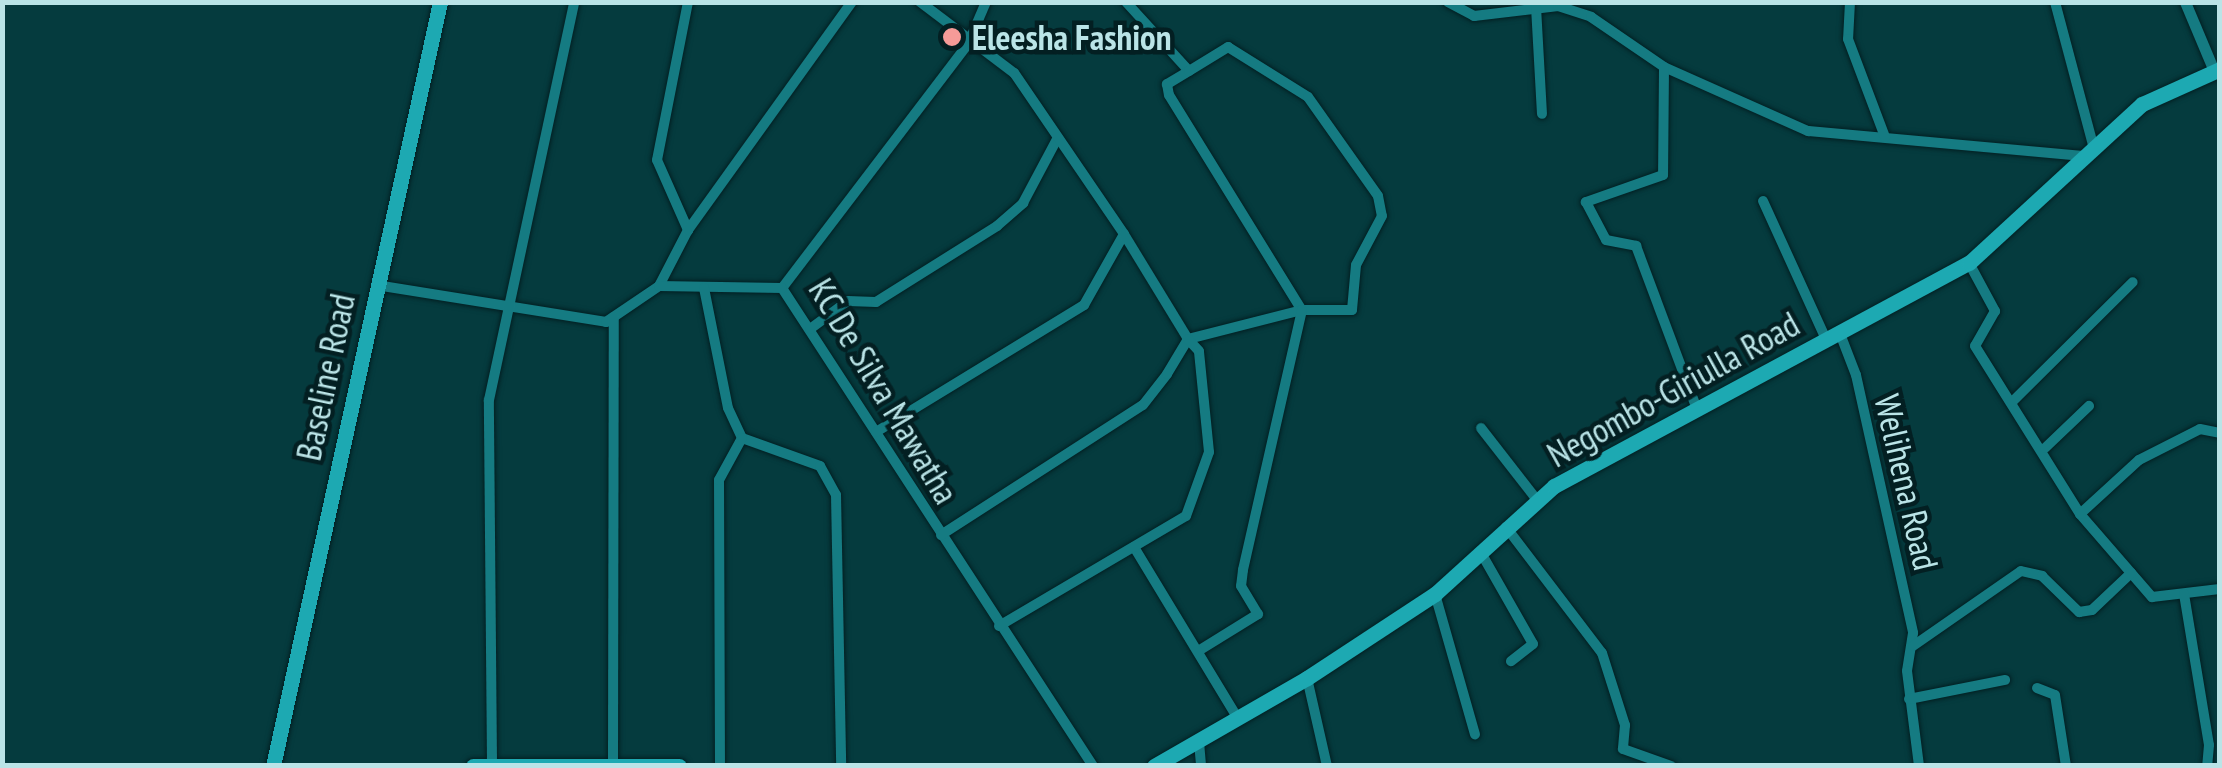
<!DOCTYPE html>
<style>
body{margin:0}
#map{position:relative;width:2222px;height:768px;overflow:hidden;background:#053b3e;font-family:"PT Sans Narrow",sans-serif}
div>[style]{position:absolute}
.roads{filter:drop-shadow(0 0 2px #031f22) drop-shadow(0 0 2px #031f22)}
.minor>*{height:10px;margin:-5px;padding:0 5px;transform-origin:5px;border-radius:5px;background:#157b82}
.tertiary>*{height:11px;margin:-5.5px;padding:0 5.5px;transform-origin:5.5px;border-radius:5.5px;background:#157b82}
.primary>*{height:15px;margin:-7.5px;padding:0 7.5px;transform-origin:7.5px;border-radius:7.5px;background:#1da9b2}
.dots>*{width:28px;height:28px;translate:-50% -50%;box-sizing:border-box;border:5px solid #031f22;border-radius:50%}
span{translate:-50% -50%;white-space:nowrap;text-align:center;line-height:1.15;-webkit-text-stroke:9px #031f22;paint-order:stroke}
.poi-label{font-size:35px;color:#bae4e7;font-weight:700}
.left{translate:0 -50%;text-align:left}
.street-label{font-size:35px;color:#bae4e7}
.frame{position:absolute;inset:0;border:5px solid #bae4e7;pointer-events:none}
</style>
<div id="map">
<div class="roads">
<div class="minor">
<div style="left:688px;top:2px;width:161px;rotate:101.1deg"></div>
<div style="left:657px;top:160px;width:77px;rotate:66.1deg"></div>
<div style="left:986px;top:2px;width:46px;rotate:113.2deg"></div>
<div style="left:968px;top:44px;width:307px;rotate:127.3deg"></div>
<div style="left:782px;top:288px;width:570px;rotate:56.95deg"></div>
<div style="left:1126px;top:2px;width:93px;rotate:47.6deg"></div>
<div style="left:1189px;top:71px;width:26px;rotate:149deg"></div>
<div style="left:1167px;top:84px;width:11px;rotate:80deg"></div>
<div style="left:1169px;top:95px;width:253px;rotate:58.3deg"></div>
<div style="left:1302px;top:310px;width:118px;rotate:165.7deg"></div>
<div style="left:1448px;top:2px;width:30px;rotate:28deg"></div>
<div style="left:1474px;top:16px;width:85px;rotate:-6.8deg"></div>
<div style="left:1558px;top:6px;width:35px;rotate:18deg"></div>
<div style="left:1591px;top:17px;width:88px;rotate:34.4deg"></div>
<div style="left:1664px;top:67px;width:158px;rotate:24deg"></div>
<div style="left:1808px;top:131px;width:274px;rotate:5.2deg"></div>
<div style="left:1850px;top:2px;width:37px;rotate:93deg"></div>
<div style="left:1848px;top:39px;width:105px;rotate:69.3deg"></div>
<div style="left:2055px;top:2px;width:148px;rotate:75.1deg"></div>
<div style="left:1536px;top:7px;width:107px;rotate:86.8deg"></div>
<div style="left:1664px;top:67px;width:108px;rotate:90.5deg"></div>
<div style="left:1663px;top:175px;width:82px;rotate:160.7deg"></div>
<div style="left:1586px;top:202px;width:43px;rotate:62.2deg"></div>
<div style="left:1606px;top:240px;width:31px;rotate:11deg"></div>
<div style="left:1636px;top:246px;width:174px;rotate:69.5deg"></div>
<div style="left:1189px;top:71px;width:46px;rotate:-31.6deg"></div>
<div style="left:1228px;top:47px;width:94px;rotate:32deg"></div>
<div style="left:1308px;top:97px;width:121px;rotate:54.7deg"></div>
<div style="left:1378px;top:196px;width:20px;rotate:79deg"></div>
<div style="left:1382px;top:216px;width:55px;rotate:118deg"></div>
<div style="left:1356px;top:265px;width:45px;rotate:95.1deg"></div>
<div style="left:1352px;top:310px;width:50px;rotate:180deg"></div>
<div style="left:1302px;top:310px;width:267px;rotate:102.8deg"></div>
<div style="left:1243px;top:570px;width:16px;rotate:97deg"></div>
<div style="left:1241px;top:586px;width:33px;rotate:59deg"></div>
<div style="left:1258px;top:614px;width:70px;rotate:148.3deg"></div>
<div style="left:1763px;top:201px;width:152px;rotate:65.5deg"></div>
<div style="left:1969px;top:263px;width:55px;rotate:61.6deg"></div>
<div style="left:1995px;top:311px;width:40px;rotate:119.7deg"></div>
<div style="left:1975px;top:346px;width:198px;rotate:58deg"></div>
<div style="left:2080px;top:514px;width:110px;rotate:49.1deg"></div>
<div style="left:2152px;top:597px;width:68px;rotate:-6.7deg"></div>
<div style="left:376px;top:285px;width:233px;rotate:9.1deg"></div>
<div style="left:606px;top:322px;width:64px;rotate:-34.2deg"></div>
<div style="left:659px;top:286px;width:63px;rotate:-62.6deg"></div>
<div style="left:688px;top:230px;width:281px;rotate:-54.3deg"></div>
<div style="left:659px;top:286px;width:123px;rotate:0.9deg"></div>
<div style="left:704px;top:288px;width:122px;rotate:78.7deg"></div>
<div style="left:728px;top:408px;width:33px;rotate:65deg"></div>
<div style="left:742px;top:438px;width:83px;rotate:19.7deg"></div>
<div style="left:820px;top:466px;width:33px;rotate:61deg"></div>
<div style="left:836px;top:495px;width:271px;rotate:88.9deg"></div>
<div style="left:810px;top:329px;width:47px;rotate:-36.4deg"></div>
<div style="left:848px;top:301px;width:28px;rotate:2deg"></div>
<div style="left:876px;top:302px;width:143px;rotate:-32.1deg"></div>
<div style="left:997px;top:226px;width:35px;rotate:-41deg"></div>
<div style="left:1023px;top:203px;width:72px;rotate:-62deg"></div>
<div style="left:1839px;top:331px;width:47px;rotate:68.9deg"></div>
<div style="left:1856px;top:375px;width:264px;rotate:77.5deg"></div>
<div style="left:1913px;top:633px;width:38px;rotate:99deg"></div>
<div style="left:1907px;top:671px;width:96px;rotate:82.8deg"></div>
<div style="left:2012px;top:402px;width:170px;rotate:-44.8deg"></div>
<div style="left:1481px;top:428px;width:91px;rotate:52.1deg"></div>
<div style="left:876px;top:432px;width:244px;rotate:-31.4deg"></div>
<div style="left:1084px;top:305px;width:81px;rotate:-60.6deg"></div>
<div style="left:1124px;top:234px;width:195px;rotate:-124.3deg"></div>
<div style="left:1014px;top:73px;width:118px;rotate:-142.9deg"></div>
<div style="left:2045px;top:448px;width:61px;rotate:-43.7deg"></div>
<div style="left:2080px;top:514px;width:80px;rotate:-42.5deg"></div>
<div style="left:2139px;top:460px;width:68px;rotate:-26.9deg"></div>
<div style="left:2200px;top:429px;width:20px;rotate:11deg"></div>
<div style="left:1506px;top:527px;width:158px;rotate:52.7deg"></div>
<div style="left:1602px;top:653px;width:76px;rotate:72.3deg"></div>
<div style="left:1625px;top:725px;width:24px;rotate:95deg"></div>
<div style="left:1623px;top:749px;width:51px;rotate:19.5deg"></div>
<div style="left:941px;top:535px;width:240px;rotate:-32.8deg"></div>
<div style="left:1143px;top:405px;width:39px;rotate:-52deg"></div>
<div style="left:1167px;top:374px;width:41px;rotate:-59deg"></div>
<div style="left:1188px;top:339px;width:123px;rotate:-121.4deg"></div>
<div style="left:1134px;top:547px;width:201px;rotate:58.8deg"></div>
<div style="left:1480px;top:551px;width:107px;rotate:60.3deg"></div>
<div style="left:1533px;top:644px;width:28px;rotate:142deg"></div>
<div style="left:1435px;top:594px;width:146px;rotate:74.1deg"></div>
<div style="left:2184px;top:594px;width:153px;rotate:80.6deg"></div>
<div style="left:2209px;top:745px;width:21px;rotate:95deg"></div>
<div style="left:999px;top:626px;width:217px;rotate:-30.5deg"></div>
<div style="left:1186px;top:516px;width:68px;rotate:-70.2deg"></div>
<div style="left:1209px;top:452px;width:101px;rotate:-95.7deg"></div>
<div style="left:1199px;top:351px;width:16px;rotate:-133deg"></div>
<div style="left:1913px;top:646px;width:131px;rotate:-34.8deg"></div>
<div style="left:2021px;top:571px;width:22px;rotate:13deg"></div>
<div style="left:2042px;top:576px;width:52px;rotate:44.2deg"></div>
<div style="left:2079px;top:612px;width:13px;rotate:-9deg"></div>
<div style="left:2092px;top:610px;width:54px;rotate:-43.5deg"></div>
<div style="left:1307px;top:678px;width:90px;rotate:77.2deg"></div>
<div style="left:2037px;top:688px;width:19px;rotate:21deg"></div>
<div style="left:2055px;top:695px;width:72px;rotate:81.2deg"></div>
<div style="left:1909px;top:699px;width:98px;rotate:-11.2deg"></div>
<div style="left:1199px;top:742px;width:24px;rotate:85deg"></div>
<div style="left:492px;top:764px;width:364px;rotate:-90.5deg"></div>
<div style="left:489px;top:400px;width:407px;rotate:-77.9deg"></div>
<div style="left:613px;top:766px;width:449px;rotate:-89.9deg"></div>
<div style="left:720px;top:766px;width:286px;rotate:-90.2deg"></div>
<div style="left:719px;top:480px;width:48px;rotate:-61.3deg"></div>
</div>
<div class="tertiary">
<div style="left:2185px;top:2px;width:75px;rotate:67.2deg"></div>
</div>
<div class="primary">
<div style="left:273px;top:766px;width:782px;rotate:-77.67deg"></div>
<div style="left:473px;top:766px;width:206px"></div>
<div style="left:1154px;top:766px;width:177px;rotate:-29.9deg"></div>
<div style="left:1307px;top:678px;width:153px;rotate:-33.3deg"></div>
<div style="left:1435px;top:594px;width:161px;rotate:-42.2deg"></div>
<div style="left:1554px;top:486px;width:471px;rotate:-28.3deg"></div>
<div style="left:1969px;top:263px;width:235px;rotate:-42.6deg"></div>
<div style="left:2142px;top:104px;width:85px;rotate:-24.2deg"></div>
</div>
</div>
<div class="dots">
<div style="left:952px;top:37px;background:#f59b98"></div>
</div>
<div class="poi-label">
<span class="left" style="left:972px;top:37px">Eleesha Fashion</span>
</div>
<div class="street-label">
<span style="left:325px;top:377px;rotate:-78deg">Baseline Road</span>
<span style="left:1673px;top:389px;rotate:-29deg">Negombo-Giriulla Road</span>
<span style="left:884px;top:391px;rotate:59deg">KC De Silva Mawatha</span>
<span style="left:1907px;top:482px;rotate:77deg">Welihena Road</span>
</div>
<div class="frame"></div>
</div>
